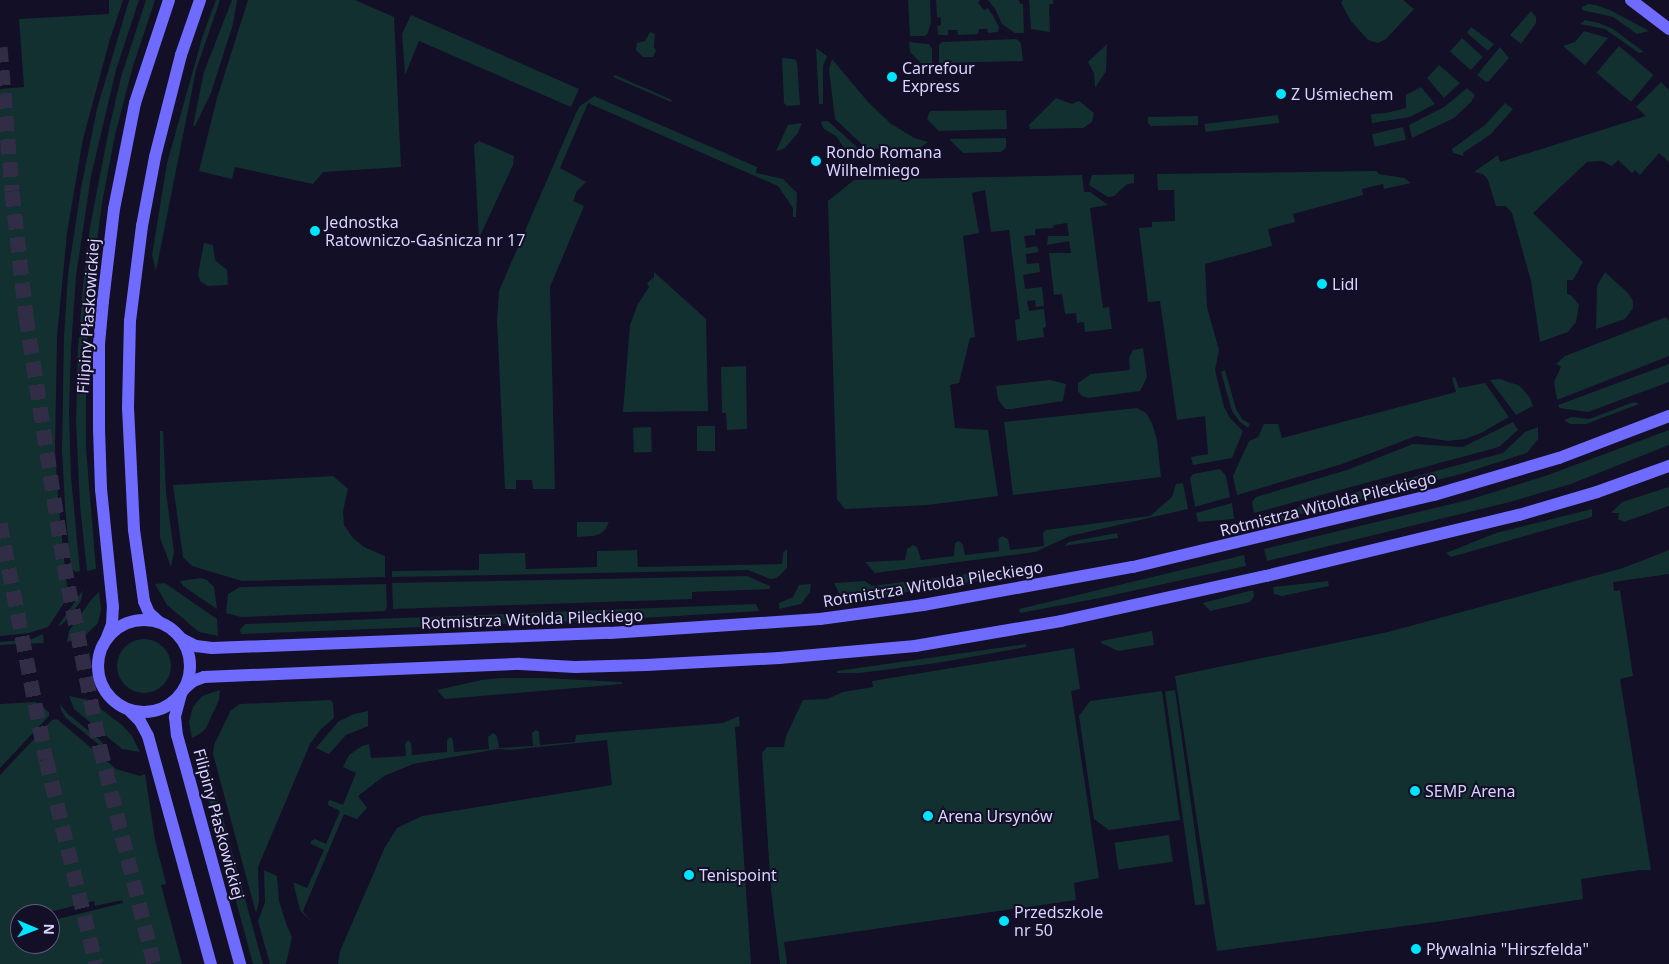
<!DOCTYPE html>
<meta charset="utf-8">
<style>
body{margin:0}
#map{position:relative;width:1669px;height:964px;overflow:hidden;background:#130f26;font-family:"Noto Sans",sans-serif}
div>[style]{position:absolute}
.green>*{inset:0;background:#12302f;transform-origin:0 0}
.round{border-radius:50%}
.highway-tunnel>*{height:15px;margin-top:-7.5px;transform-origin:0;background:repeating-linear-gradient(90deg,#312d47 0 15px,transparent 0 23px)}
.secondary>*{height:12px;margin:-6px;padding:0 6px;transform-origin:6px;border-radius:6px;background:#6f6bff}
.secondary>.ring{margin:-6px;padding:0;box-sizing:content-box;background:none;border:12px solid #6f6bff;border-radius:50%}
.dots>*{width:14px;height:14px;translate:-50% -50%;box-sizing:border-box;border:2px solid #130f26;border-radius:50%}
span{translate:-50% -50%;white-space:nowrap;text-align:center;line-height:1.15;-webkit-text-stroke:4px #130f26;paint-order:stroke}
.poi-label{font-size:16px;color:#d9d4ff}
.left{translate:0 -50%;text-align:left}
.street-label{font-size:16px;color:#d9d4ff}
.north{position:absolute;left:10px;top:904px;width:50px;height:50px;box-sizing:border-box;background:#130f26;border:1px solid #625e7d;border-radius:50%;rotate:91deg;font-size:14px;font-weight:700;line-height:20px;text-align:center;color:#d9d4ff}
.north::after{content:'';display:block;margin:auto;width:18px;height:22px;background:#00e5ff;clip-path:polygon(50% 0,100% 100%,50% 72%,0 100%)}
</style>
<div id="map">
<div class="green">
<div style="clip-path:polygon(109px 0,123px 0,110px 39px,83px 139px,67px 233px,57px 337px,55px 450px,59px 509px,68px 597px,48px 627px,29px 633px,0 636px,0 89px,24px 87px,19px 19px,109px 14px)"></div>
<div style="clip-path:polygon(129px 0,139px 0,116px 70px,91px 176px,76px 276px,71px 349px,69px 412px,71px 477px,80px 571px,76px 572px,71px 569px,65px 507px,62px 450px,64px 337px,68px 274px,81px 188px,97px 109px)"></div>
<div style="clip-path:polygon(146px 0,155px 0,133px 66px,115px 135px,102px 203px,92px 280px,86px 355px,86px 448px,96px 569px,87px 571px,80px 505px,76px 423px,78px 350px,83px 286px,90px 227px,109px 129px,121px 77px)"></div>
<div style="clip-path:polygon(216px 0,220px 0,196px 70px,156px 271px,152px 255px,167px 163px,203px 35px)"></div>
<div style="clip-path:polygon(232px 0,237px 0,233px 24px,211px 93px,195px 126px,193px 126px,204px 72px)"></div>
<div style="clip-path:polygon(248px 0,355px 0,394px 17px,401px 167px,323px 172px,313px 184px,235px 167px,232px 179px,199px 171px,217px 98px)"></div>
<div style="clip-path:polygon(908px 0,930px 0,931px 23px,927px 35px,924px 36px,910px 36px)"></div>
<div style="clip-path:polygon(936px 0,980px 0,978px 3px,984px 10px,988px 8px,992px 14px,999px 27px,998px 32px,988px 33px,987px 29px,979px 29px,978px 34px,958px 35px,957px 30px,948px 30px,948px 35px,938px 35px,937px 26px,941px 25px,941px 18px,937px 17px)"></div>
<div style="clip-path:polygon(988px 0,1019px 0,1020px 4px,1023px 4px,1024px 33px,1015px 33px,1002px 24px,995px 9px)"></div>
<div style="clip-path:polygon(1029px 0,1053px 0,1053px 4px,1049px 4px,1050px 32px,1031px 29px)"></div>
<div style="clip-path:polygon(1343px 0,1403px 0,1414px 9px,1386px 39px,1378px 43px,1368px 40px,1351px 21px,1341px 3px)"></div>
<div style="clip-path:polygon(1588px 4px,1596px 5px,1612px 11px,1649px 31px,1637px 34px,1613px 17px,1582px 10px,1582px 7px)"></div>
<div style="clip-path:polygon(1531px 11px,1536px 17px,1536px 23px,1521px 44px,1510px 35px)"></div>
<div style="clip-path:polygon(411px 15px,579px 89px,571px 107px,419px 41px,405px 75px,402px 34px)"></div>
<div style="clip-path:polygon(1585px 20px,1599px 23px,1613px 29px,1644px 52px,1639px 53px,1605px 29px,1580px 24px)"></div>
<div style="clip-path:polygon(1471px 27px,1494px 44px,1488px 51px,1467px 33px)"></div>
<div style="clip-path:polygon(1584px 31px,1608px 38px,1585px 65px,1563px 46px,1575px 42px)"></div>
<div style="clip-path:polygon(650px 32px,655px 34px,654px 47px,656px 51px,653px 57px,643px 57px,636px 50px,637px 43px,645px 41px)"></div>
<div style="left:1462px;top:38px;width:28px;height:18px;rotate:42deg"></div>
<div style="clip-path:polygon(1016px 39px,1021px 43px,1023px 61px,939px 63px,939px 45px,942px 42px)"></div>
<div style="clip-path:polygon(909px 42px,929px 44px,932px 49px,932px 64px,923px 65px,910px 52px)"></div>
<div style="clip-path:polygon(1107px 44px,1106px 71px,1095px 88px,1094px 73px,1088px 62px)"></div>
<div style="left:1619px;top:46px;width:45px;height:35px;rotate:40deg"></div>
<div style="clip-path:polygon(1500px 47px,1509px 58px,1489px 81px,1486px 82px,1477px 75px)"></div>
<div style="clip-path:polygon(816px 48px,827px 56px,823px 66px,823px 104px,819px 104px)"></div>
<div style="clip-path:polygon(782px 58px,794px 59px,797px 62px,800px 105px,787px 106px,784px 103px)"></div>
<div style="clip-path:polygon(832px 59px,868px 102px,890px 123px,914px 138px,928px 142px,921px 147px,867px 149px,835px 119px,829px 69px)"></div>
<div style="clip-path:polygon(1439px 65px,1460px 83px,1444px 98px,1427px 78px)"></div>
<div style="clip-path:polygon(615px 75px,631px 82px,672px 100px,671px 102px,613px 77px)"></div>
<div style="clip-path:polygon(1661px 82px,1669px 90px,1669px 162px,1659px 153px,1640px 175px,1635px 170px,1632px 173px,1618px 160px,1612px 166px,1602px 161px,1587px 162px,1533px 213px,1583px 262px,1573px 280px,1567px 280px,1567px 294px,1571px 295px,1579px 305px,1576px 322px,1568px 332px,1540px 342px,1531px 281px,1512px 213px,1506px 206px,1496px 206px,1488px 180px,1483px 174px,1474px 172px,1498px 155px,1500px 162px,1646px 116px,1636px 107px)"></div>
<div style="clip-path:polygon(1421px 87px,1435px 104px,1410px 117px,1372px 123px,1371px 114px,1386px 113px,1406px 108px,1406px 95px)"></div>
<div style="clip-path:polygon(1467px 88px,1475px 95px,1471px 102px,1454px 118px,1412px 138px,1409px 125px,1444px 107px)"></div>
<div style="clip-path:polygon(594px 96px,757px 167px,756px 173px,783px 179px,797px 193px,796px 217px,793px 217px,793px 208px,778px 186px,588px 103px,560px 168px,586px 182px,577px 191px,573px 201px,584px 206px,550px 287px,555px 489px,533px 489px,532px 480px,516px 480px,516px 489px,505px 489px,497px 320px,499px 291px,576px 113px,580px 106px)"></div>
<div style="clip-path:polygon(1056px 98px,1072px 104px,1079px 101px,1094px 113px,1092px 122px,1083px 128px,1030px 129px,1029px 125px)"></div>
<div style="clip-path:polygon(1505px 103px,1513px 109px,1491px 134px,1463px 153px,1464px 156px,1453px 153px,1452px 149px,1485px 125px)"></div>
<div style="clip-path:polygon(1006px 110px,1007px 129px,939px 131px,927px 119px,930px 111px)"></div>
<div style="left:1278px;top:115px;width:8px;height:74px;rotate:83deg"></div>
<div style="clip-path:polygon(1198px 116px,1198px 125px,1151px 126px,1148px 123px,1148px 117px)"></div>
<div style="clip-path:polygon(823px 121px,828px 121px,858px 148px,857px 155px,852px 154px,844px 148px,836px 136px,824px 129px,821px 123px)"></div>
<div style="clip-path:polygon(802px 123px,798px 133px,784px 149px,776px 151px,788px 125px)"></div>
<div style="left:1403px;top:127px;width:13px;height:32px;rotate:77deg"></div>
<div style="clip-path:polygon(1006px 138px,1006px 148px,1001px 152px,963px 153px,949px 139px)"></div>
<div style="clip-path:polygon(479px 141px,514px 156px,513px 165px,479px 238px,474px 145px)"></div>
<div style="clip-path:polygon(1376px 171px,1379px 174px,1404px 178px,1411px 183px,1384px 189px,1383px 184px,1362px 189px,1363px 195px,1293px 214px,1295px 222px,1268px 229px,1272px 246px,1205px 264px,1207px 307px,1219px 350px,1215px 370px,1224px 407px,1230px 418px,1243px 431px,1232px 458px,1193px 465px,1191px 457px,1208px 454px,1205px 416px,1177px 420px,1160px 301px,1148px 302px,1139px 228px,1152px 227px,1152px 222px,1175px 221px,1174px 190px,1158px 190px,1157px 174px)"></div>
<div style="clip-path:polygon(1134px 174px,1134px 183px,1127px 184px,1114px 196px,1108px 197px,1089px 185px,1092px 175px)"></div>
<div style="clip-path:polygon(1082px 175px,1084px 192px,1090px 192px,1108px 205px,1090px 208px,1103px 308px,1109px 307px,1112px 329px,1085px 332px,1084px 322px,1077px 323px,1076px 313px,1065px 314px,1062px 294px,1054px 295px,1049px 253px,1071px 253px,1069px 241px,1047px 245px,1048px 236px,1069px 236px,1067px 223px,1054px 225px,1053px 228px,1035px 229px,1035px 235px,1024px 236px,1026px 248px,1037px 246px,1039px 252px,1026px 254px,1027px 264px,1039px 263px,1040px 272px,1023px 275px,1025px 289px,1042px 287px,1044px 306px,1036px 307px,1035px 300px,1027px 301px,1029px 311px,1044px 309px,1046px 327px,1043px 328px,1044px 337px,1017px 341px,1015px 320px,1020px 319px,1009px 230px,991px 232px,985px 190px,972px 193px,979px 233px,963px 236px,975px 337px,970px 338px,959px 383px,950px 385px,955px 428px,988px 430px,998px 496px,927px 505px,845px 509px,837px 499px,828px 201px,854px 180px)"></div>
<div style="clip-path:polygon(204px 243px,213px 245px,215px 260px,227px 270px,228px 285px,207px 286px,200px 281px,198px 274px)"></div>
<div style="clip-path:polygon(654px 272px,706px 319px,708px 411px,623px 412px,630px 325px,638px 304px,649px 287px,647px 283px,654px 277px)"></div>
<div style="clip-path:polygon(1605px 272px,1628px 293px,1633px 301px,1633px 308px,1625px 319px,1596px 329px,1597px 286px)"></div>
<div style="clip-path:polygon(1666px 317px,1669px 321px,1669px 356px,1557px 400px,1554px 382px,1561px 367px,1556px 364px,1565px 356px)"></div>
<div style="clip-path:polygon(1143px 348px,1147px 377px,1140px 391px,1088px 398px,1082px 396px,1078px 391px,1078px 383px,1091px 374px,1130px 370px,1129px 358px,1133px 350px)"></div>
<div style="clip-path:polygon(1669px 364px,1669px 382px,1588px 412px,1559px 408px,1558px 405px)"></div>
<div style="clip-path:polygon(746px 366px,747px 429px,727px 430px,726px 413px,722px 413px,721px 367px)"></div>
<div style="clip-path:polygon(1225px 370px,1236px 409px,1242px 419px,1250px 424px,1248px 428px,1240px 422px,1232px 411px,1221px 372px)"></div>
<div style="clip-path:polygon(1455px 377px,1459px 388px,1485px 383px,1509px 417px,1481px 433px,1465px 439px,1448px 441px,1416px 436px,1342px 464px,1237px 495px,1233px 476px,1249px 441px,1258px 437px,1264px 424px,1278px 424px,1282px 438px,1456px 392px,1452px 378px)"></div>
<div style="clip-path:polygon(1500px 379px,1520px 386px,1530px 398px,1533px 406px,1516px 415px,1490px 380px)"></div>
<div style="clip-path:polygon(1050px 380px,1066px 384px,1063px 401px,1012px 409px,1005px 409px,998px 399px,996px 386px)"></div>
<div style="clip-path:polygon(1634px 402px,1639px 404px,1586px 424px,1570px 424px,1564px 420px,1572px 417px,1589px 419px)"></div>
<div style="clip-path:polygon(1137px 408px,1146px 413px,1152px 423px,1157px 440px,1161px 477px,1013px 495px,1004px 422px)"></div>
<div style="clip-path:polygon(1513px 422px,1518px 430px,1499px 447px,1254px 513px,1252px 502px,1256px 497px,1347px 470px,1413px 444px,1463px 447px)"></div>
<div style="left:697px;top:426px;width:18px;height:25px"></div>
<div style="left:651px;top:427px;width:25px;height:18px;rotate:88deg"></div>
<div style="clip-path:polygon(1538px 427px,1538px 439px,1527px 453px,1461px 474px,1258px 525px,1256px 519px,1503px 453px,1525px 432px)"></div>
<div style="clip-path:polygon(1669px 430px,1669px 445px,1571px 484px,1510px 502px,1267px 561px,1264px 549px,1468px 500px,1548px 475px)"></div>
<div style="clip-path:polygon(160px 431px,163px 431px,166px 492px,174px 552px,171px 567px,160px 538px)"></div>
<div style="clip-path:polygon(1220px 469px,1226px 476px,1230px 497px,1195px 507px,1190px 478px,1193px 474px)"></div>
<div style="clip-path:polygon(333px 476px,348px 489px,343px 511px,344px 525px,352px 537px,364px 547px,385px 556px,385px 577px,242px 581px,192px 566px,183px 557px,173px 485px)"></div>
<div style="clip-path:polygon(1183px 483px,1188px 509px,1070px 536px,1035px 552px,875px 573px,865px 562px,905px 560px,907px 549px,913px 545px,917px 547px,921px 560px,954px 556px,955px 543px,959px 541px,963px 545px,965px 555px,999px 551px,998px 539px,1002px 536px,1008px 539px,1010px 550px,1044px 546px,1043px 533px,1046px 530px,1150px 516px,1172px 497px,1176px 484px)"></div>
<div style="clip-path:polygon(1669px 487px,1669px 506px,1624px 522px,1618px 519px,1619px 513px,1611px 513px,1622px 502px)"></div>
<div style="clip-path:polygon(1232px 503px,1234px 519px,1198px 522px,1196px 513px)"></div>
<div style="clip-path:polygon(1592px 509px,1592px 517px,1451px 557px,1446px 553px,1496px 533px)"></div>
<div style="clip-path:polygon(577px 522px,609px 522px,605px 530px,600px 534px,593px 536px,577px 537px)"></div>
<div style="clip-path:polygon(1117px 533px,1118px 538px,1064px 546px,1069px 542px)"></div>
<div style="clip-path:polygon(787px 549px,787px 568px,777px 578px,770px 579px,748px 570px,392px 577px,392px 571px,479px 570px,479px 554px,525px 553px,526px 569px,597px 567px,597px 551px,637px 550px,638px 567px,782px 564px,783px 553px)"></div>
<div style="clip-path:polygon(1669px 550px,1669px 574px,1613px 582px,1614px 591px,1620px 590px,1633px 676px,1620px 679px,1651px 870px,1640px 870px,1581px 879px,1583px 899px,1450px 920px,1217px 951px,1175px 676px,1388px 632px,1623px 568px)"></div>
<div style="clip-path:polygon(1244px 555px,1246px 566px,1100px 598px,1020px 613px,1019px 609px)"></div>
<div style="clip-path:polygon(1038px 565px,1014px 575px,858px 600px,845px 598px,839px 593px,834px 583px,865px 581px,872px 586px)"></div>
<div style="clip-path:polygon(747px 576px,770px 586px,770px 589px,692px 592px,692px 599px,393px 609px,392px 583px)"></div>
<div style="clip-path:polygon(201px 578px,207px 580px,214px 587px,217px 609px,183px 586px,180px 581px)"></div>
<div style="clip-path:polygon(1328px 581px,1329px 586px,1282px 596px,1274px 594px,1273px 587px)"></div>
<div style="clip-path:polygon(165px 583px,217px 619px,218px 636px,199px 632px,167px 605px,155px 584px)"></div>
<div style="clip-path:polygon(386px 584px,387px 608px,385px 611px,241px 617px,226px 613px,228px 594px,240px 587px)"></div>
<div style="clip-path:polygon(811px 584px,810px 592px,801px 604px,779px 609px,779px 603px,793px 597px,799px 585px)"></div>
<div style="clip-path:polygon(83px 590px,81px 601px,64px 623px,58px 626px)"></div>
<div style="clip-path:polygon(1253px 590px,1254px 596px,1250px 602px,1210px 611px,1203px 603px)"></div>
<div style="clip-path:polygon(99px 592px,101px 609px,98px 623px,83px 638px,67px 642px,69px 631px,91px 600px)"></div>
<div style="clip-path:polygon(756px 604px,759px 611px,610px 620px,241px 634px,240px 630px,245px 624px)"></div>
<div style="clip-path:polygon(1152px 631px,1154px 645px,1118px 651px,1101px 643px,1101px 641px)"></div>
<div style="clip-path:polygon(43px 634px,44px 643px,0 645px,0 642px,32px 639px)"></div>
<div class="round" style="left:117px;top:639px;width:54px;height:54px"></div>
<div style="clip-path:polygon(1026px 644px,1026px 647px,937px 663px,860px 673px,837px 673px,837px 671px)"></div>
<div style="clip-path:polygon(1074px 648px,1080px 689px,1071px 691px,1099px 878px,1074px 883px,1076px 900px,784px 942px,787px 964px,780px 964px,771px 890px,762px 753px,767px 747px,784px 747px,786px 736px,803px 700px,827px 699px,843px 692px,873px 687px,872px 681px)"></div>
<div style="clip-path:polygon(501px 678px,544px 678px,622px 682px,622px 684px,445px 699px,437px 690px,482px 680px)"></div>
<div style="clip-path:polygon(220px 690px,219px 700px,206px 728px,201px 733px,192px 738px,189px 722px,193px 707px,202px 696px)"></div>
<div style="left:1175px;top:690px;width:216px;height:10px;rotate:82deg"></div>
<div style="clip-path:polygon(1162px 691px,1180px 820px,1109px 830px,1094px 819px,1079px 716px,1090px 701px)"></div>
<div style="clip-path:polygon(69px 696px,89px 700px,122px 725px,132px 736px,140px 752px,122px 749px,74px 709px)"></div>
<div style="clip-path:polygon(330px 700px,333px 703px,334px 718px,320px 730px,310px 744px,258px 867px,259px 901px,256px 913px,213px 754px,214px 745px,231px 710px,240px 704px)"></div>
<div style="clip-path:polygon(36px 702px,49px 712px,49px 716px,0 768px,0 704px)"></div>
<div style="clip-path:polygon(60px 704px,67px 713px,101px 741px,108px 752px,66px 718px,61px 710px)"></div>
<div style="clip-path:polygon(368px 711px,368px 726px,346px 735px,329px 754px,316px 748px,338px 722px,354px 714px)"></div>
<div style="clip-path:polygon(739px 716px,740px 726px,735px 727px,751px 964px,338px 964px,340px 951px,385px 847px,397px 828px,422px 816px,612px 785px,607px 740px,510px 750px,498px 749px,413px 764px,384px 776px,358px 796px,367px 808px,357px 819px,344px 814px,303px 911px,312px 923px,300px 910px,293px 882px,307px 888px,324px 850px,311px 844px,311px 841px,315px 839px,326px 844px,340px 811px,328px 805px,328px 802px,330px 800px,343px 805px,356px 773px,343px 767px,349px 755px,362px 746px,369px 744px,371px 758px,406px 756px,405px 744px,408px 740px,411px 743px,412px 755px,447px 752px,447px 740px,450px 737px,453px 740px,454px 752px,489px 749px,488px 737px,493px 733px,497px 736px,499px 748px,533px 746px,532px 733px,536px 730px,539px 732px,540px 745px,575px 742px,576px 735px,723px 723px)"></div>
<div style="clip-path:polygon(evenodd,57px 719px,116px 769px,140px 776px,145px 774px,155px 840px,166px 884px,161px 885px,182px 964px,0 964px,0 775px,52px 720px,57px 719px,122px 900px,123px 903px,50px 921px,50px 944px,20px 944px,20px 914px,41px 914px,94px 901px,95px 906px,122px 900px)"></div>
<div style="clip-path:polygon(200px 759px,207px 761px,263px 964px,253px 964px,198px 760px)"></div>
<div style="left:1169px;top:835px;width:27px;height:55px;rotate:82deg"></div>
<div style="clip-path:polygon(264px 870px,277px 876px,279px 901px,287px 926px,292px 937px,286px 964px,270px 964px,258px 921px,265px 902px)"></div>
</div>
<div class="highway-tunnel">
<div style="left:0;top:47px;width:144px;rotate:85.2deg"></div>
<div style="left:12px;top:191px;width:126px;rotate:83.6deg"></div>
<div style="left:26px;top:316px;width:251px;rotate:81.3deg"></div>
<div style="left:64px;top:564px;width:187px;rotate:78.9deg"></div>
<div style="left:100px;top:747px;width:224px;rotate:76deg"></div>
<div style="left:0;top:523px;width:240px;rotate:79deg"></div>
<div style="left:46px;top:759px;width:211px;rotate:76.3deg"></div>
</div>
<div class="secondary">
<div style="left:1631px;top:0;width:48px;rotate:37.3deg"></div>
<div class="ring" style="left:98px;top:620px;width:80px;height:80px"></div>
<div style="left:159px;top:622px;width:13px;rotate:-138deg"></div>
<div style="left:149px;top:613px;width:13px;rotate:-113deg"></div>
<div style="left:144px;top:601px;width:72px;rotate:-98deg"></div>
<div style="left:134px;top:530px;width:122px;rotate:-92.8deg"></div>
<div style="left:128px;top:408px;width:87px;rotate:-88.7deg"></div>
<div style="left:130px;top:321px;width:96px;rotate:-82.8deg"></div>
<div style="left:142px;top:226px;width:70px;rotate:-79.3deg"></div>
<div style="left:155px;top:157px;width:105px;rotate:-75.7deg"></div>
<div style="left:181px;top:55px;width:58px;rotate:-70.9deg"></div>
<div style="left:182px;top:639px;width:16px;rotate:27deg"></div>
<div style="left:196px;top:646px;width:16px;rotate:7deg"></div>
<div style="left:212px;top:648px;width:398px;rotate:-2.2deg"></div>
<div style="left:610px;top:633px;width:210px;rotate:-3.8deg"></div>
<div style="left:820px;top:619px;width:104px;rotate:-7.7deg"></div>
<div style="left:923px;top:605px;width:213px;rotate:-10.3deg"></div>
<div style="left:1133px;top:567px;width:309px;rotate:-13.5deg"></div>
<div style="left:1434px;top:495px;width:130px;rotate:-16.5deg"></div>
<div style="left:1559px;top:458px;width:118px;rotate:-20.9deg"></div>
<div style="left:106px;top:640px;width:17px;rotate:-69deg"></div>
<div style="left:112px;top:624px;width:17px;rotate:-87deg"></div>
<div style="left:113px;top:607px;width:119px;rotate:-95.8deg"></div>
<div style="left:101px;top:489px;width:60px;rotate:-91.9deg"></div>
<div style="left:99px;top:429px;width:85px;rotate:-90deg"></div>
<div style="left:99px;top:344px;width:43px;rotate:-84.7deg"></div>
<div style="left:103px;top:301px;width:93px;rotate:-83.2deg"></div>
<div style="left:114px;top:209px;width:108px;rotate:-78.8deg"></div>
<div style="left:135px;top:103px;width:108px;rotate:-71.7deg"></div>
<div style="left:184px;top:689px;width:12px;rotate:-42deg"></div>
<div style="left:193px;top:681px;width:12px;rotate:-20deg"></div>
<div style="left:204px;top:677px;width:316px;rotate:-2.4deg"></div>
<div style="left:520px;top:664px;width:55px;rotate:3.1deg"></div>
<div style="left:575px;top:667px;width:71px;rotate:-1.6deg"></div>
<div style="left:646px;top:665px;width:133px;rotate:-3deg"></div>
<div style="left:779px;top:658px;width:137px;rotate:-5deg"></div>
<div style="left:915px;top:646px;width:148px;rotate:-9.7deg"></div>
<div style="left:1061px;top:621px;width:210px;rotate:-12.4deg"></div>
<div style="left:1266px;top:576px;width:260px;rotate:-13.6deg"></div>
<div style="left:1519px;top:515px;width:81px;rotate:-16.4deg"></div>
<div style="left:1597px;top:492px;width:77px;rotate:-19.9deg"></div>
<div style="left:181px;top:694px;width:24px;rotate:105deg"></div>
<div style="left:175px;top:717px;width:18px;rotate:84deg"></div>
<div style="left:177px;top:735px;width:238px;rotate:74.6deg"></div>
<div style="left:130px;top:711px;width:14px;rotate:45deg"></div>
<div style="left:140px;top:721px;width:17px;rotate:62deg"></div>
<div style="left:148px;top:736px;width:237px;rotate:74.6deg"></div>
</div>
<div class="dots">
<div style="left:892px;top:77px;background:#00e5ff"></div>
<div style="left:1281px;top:94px;background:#00e5ff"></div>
<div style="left:816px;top:161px;background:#00e5ff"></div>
<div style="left:315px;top:231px;background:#00e5ff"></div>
<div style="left:1322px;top:284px;background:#00e5ff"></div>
<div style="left:1415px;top:791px;background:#00e5ff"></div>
<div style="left:928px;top:816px;background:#00e5ff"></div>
<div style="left:689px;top:875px;background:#00e5ff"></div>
<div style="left:1004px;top:921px;background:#00e5ff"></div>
<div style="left:1416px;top:949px;background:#00e5ff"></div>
</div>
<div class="poi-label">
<span class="left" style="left:902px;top:77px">Carrefour<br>Express</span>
<span class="left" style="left:1291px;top:94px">Z Uśmiechem</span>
<span class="left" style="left:826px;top:161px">Rondo Romana<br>Wilhelmiego</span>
<span class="left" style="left:325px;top:231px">Jednostka<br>Ratowniczo-Gaśnicza nr 17</span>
<span class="left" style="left:1332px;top:284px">Lidl</span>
<span class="left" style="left:1425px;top:791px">SEMP Arena</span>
<span class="left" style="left:938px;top:816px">Arena Ursynów</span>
<span class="left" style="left:699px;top:875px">Tenispoint</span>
<span class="left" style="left:1014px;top:921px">Przedszkole<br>nr 50</span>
<span class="left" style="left:1426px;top:949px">Pływalnia "Hirszfelda"</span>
</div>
<div class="street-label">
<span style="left:88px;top:316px;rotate:-86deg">Filipiny Płaskowickiej</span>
<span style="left:1328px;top:504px;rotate:-14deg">Rotmistrza Witolda Pileckiego</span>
<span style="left:933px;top:584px;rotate:-9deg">Rotmistrza Witolda Pileckiego</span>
<span style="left:532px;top:619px;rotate:-2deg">Rotmistrza Witolda Pileckiego</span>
<span style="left:219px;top:824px;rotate:75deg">Filipiny Płaskowickiej</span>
</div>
<div class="north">N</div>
</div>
